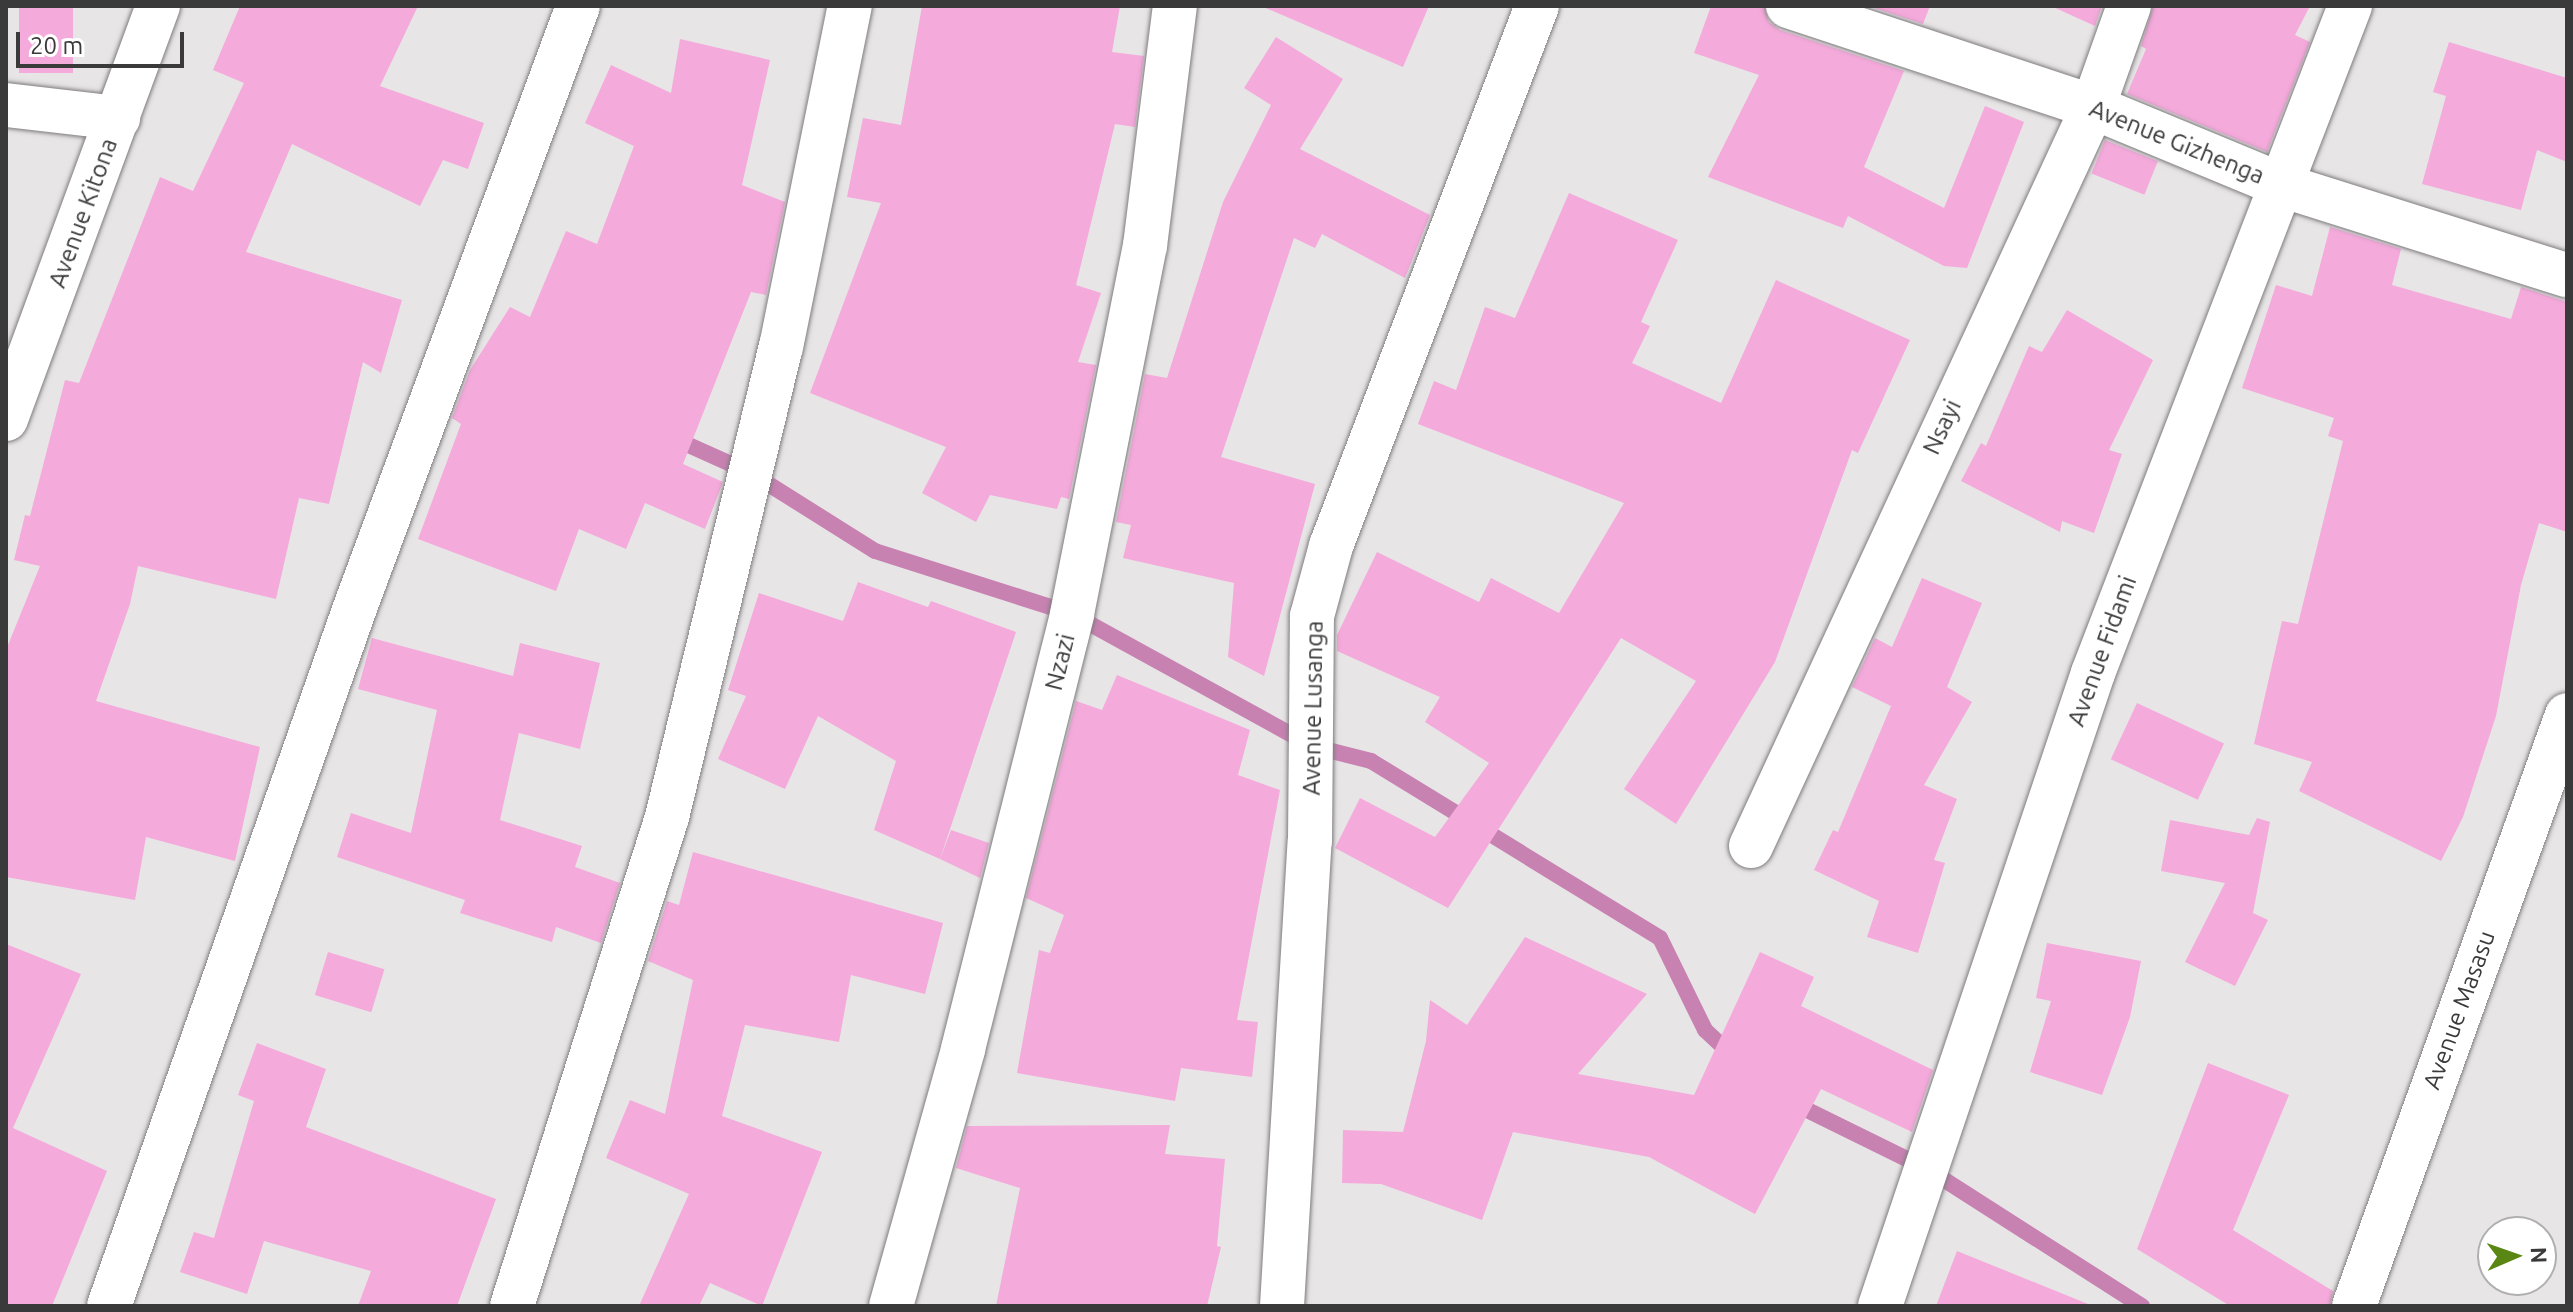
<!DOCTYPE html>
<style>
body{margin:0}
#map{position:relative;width:2573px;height:1312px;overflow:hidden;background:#e8e5e7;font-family:Ubuntu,sans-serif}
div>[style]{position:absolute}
.stream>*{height:16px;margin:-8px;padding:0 8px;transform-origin:8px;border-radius:8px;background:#c882b2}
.building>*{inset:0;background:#f4aadb;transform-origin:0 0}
.roads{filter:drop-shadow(0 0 2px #7f7c7e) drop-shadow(0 0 2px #7f7c7e)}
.street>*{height:44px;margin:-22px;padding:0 22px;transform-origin:22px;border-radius:22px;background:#fff}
span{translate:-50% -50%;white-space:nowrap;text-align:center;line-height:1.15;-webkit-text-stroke:7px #fff;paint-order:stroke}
.street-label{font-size:24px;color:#3b3a3b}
.frame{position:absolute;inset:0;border:8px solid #3b3a3b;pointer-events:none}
.north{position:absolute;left:2477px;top:1216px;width:80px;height:80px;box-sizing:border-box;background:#fff;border:2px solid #b1b0b1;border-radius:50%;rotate:88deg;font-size:22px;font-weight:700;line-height:32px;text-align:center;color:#3b3a3b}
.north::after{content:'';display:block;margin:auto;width:28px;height:36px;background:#5a8613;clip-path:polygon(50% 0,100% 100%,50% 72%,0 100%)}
.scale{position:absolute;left:16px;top:32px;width:168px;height:36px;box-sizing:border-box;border:4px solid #3b3a3b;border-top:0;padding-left:10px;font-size:24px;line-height:28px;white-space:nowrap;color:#3b3a3b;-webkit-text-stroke:6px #fff;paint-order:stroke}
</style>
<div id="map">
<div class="stream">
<div style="left:673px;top:438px;width:85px;rotate:24.2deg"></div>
<div style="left:751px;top:473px;width:146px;rotate:32.2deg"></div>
<div style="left:875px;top:551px;width:207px;rotate:17.7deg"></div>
<div style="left:1072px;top:614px;width:274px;rotate:28.8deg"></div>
<div style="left:1312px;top:746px;width:61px;rotate:14.3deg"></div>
<div style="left:1371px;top:761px;width:339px;rotate:31.5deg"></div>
<div style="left:1660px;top:938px;width:102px;rotate:63.9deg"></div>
<div style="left:1705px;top:1030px;width:38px;rotate:43deg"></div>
<div style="left:1791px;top:1102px;width:154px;rotate:26.2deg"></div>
<div style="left:1929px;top:1170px;width:253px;rotate:32.6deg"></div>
</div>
<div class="building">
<div style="left:19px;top:6px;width:54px;height:67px"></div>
<div style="clip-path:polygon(240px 6px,418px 6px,380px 86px,484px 123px,468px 169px,443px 160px,420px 206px,292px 144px,246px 252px,402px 300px,381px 373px,363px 362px,329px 504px,299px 498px,276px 599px,138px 566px,130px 604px,96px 701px,260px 747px,235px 861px,146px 837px,135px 900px,6px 877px,6px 650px,40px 566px,14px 560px,25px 515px,30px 516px,65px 380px,79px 383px,160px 177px,193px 191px,244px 83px,213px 70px)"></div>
<div style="clip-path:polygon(922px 6px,1120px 6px,1112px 52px,1144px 56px,1135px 127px,1115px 124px,1076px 285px,1101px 293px,1078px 362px,1096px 365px,1069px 499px,1061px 497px,1057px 509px,990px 495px,976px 522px,922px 493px,946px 447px,810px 393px,881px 203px,847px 197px,863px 118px,901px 125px)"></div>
<div style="clip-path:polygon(1261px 6px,1429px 6px,1403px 67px)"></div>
<div style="clip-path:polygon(1711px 6px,1764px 6px,1769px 22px,1780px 30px,1904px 71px,1864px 167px,1944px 208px,1985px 106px,2024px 122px,1967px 268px,1944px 266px,1848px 216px,1843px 228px,1708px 177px,1759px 75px,1694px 53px)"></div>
<div style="clip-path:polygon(1868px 6px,1930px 6px,1923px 24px)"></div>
<div style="clip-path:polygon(2051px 6px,2102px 6px,2095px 26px)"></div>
<div style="clip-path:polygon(2153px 6px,2310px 6px,2295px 35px,2310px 42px,2267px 152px,2127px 94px,2146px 49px,2141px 46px)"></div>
<div style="clip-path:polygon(1276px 37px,1343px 79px,1300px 149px,1430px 215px,1405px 278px,1322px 234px,1315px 248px,1294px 238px,1221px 457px,1315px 484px,1264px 676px,1228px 657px,1234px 583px,1123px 558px,1131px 525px,1116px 522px,1145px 374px,1167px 378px,1223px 202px,1271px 105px,1244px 88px)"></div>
<div style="clip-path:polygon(680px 39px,770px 60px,742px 185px,785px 202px,766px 295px,751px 292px,683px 464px,723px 482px,705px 529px,645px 503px,626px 549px,579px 529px,556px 591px,418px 539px,461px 424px,452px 418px,470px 370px,510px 307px,530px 317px,566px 231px,597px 244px,634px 146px,585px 123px,611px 65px,671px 93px)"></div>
<div style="clip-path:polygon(2449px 42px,2567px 78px,2567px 162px,2537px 150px,2521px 210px,2422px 184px,2446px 96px,2433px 92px)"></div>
<div style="left:2105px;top:140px;width:57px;height:36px;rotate:22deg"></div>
<div style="clip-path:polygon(1569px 193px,1678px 240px,1641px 322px,1650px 326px,1632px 363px,1721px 403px,1776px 280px,1910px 340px,1858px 453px,1852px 450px,1775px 662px,1676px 824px,1624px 789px,1696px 681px,1621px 638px,1448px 908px,1335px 848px,1360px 798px,1435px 837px,1489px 763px,1425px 722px,1440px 697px,1337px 651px,1337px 635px,1377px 552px,1479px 602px,1491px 578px,1559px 613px,1624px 503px,1418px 424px,1434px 381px,1456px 390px,1485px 307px,1515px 318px)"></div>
<div style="clip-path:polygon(2330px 227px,2401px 249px,2392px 285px,2511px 319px,2521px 287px,2567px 302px,2567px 532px,2539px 523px,2521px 585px,2496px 716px,2463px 817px,2441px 861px,2299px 791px,2312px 762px,2254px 744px,2282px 621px,2298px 624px,2343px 441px,2328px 436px,2334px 418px,2242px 388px,2276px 285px,2312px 296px)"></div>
<div style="clip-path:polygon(2067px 310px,2153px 360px,2109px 450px,2122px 454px,2094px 533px,2062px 521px,2060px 532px,1961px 481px,1981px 443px,1986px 446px,2029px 346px,2042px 352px)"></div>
<div style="clip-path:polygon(1922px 578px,1982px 603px,1947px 687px,1972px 702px,1924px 785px,1957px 799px,1934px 860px,1945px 863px,1918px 953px,1867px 937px,1879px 901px,1814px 870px,1833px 830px,1838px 832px,1891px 706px,1852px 687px,1875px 638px,1892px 647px)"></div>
<div style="clip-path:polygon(858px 582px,928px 607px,931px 601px,1016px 632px,940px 859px,874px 830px,896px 761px,818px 716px,785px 789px,718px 759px,746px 696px,728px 690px,759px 593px,843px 621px)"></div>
<div style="clip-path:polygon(372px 638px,513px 676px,520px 643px,600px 663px,580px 749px,519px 733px,500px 820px,582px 846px,575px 867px,620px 883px,601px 943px,556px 927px,552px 942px,460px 913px,465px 900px,337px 857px,351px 813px,411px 833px,437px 710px,358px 689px)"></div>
<div style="clip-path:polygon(1117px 675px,1250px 730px,1238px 775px,1280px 790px,1237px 1020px,1258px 1022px,1252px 1077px,1181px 1068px,1175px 1101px,1017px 1073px,1039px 950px,1050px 953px,1064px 915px,1026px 898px,1076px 701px,1102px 710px)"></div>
<div style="left:2137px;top:703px;width:96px;height:62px;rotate:25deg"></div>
<div style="clip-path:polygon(2257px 818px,2270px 822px,2253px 913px,2268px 920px,2235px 986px,2185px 962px,2225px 883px,2161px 871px,2170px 820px,2249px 835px)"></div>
<div style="clip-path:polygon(951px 830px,989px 843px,980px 878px,940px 859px)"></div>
<div style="clip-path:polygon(693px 852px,943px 923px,925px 994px,851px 975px,839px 1042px,745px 1025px,722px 1116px,822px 1152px,762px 1306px,710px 1283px,699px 1306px,639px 1306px,689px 1194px,606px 1158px,630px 1100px,665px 1114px,693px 980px,648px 961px,667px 901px,679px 905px)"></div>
<div style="clip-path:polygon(1525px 937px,1647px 994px,1578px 1074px,1694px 1095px,1760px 952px,1814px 977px,1801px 1006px,1933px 1070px,1912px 1132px,1821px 1089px,1755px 1214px,1649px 1157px,1513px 1132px,1482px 1220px,1381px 1184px,1342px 1183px,1343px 1130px,1403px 1132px,1426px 1041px,1430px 1000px,1467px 1025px)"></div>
<div style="clip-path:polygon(2047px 943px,2141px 961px,2130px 1017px,2102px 1095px,2030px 1072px,2051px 1001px,2036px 998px)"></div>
<div style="clip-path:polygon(6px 944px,81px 974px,13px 1128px,107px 1171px,52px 1306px,6px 1306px)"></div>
<div style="left:328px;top:952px;width:59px;height:45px;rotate:17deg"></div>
<div style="clip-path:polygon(257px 1043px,326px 1069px,306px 1127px,496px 1199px,457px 1306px,358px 1306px,371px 1271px,264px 1241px,247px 1294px,180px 1272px,194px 1232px,214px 1238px,254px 1101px,238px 1095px)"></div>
<div style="clip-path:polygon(2208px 1063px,2289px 1095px,2233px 1230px,2333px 1291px,2330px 1306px,2230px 1306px,2137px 1249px)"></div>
<div style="clip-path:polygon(1170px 1125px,1165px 1154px,1225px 1159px,1217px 1246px,1221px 1247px,1207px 1306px,996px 1306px,1020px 1188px,956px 1168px,967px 1126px)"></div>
<div style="clip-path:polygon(1957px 1251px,2088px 1304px,2087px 1306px,1936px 1306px)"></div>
</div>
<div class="roads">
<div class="street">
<div style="left:1788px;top:6px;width:321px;rotate:18.3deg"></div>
<div style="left:2093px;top:107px;width:207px;rotate:22.5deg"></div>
<div style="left:2284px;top:186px;width:297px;rotate:17.5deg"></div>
<div style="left:6px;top:105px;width:113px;rotate:6.6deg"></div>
<div style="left:6px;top:419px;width:440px;rotate:-69.8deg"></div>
<div style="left:1751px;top:846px;width:814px;rotate:-65.17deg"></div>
<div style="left:2093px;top:107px;width:107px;rotate:-70.4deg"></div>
<div style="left:109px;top:1306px;width:735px;rotate:-70.6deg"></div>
<div style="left:353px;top:613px;width:647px;rotate:-69.66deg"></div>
<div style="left:512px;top:1306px;width:513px;rotate:-72.41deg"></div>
<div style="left:667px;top:817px;width:484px;rotate:-76.4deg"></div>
<div style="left:781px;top:347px;width:348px;rotate:-78.6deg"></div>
<div style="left:891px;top:1306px;width:267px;rotate:-74.3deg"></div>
<div style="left:963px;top:1049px;width:448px;rotate:-75.9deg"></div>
<div style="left:1072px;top:614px;width:375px;rotate:-78.8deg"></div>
<div style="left:1145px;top:246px;width:242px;rotate:-82.9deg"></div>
<div style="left:1282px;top:1306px;width:466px;rotate:-86.6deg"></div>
<div style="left:1310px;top:841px;width:225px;rotate:-89.5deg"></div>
<div style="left:1312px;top:616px;width:73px;rotate:-74.8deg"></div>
<div style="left:1331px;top:546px;width:578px;rotate:-69.12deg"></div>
<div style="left:1880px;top:1306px;width:668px;rotate:-71.4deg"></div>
<div style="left:2093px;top:673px;width:715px;rotate:-68.93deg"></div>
<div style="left:2354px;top:1306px;width:628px;rotate:-70.18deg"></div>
</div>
</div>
<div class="street-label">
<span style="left:2177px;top:142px;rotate:22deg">Avenue Gizhenga</span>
<span style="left:83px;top:213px;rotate:-70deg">Avenue Kitona</span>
<span style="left:1942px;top:427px;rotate:-65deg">Nsayi</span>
<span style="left:2102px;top:651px;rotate:-70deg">Avenue Fidami</span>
<span style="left:1060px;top:662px;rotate:-76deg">Nzazi</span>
<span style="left:1313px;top:708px;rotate:-89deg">Avenue Lusanga</span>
<span style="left:2459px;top:1010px;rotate:-70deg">Avenue Masasu</span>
</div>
<div class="frame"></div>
<div class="north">N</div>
<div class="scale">20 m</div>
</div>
